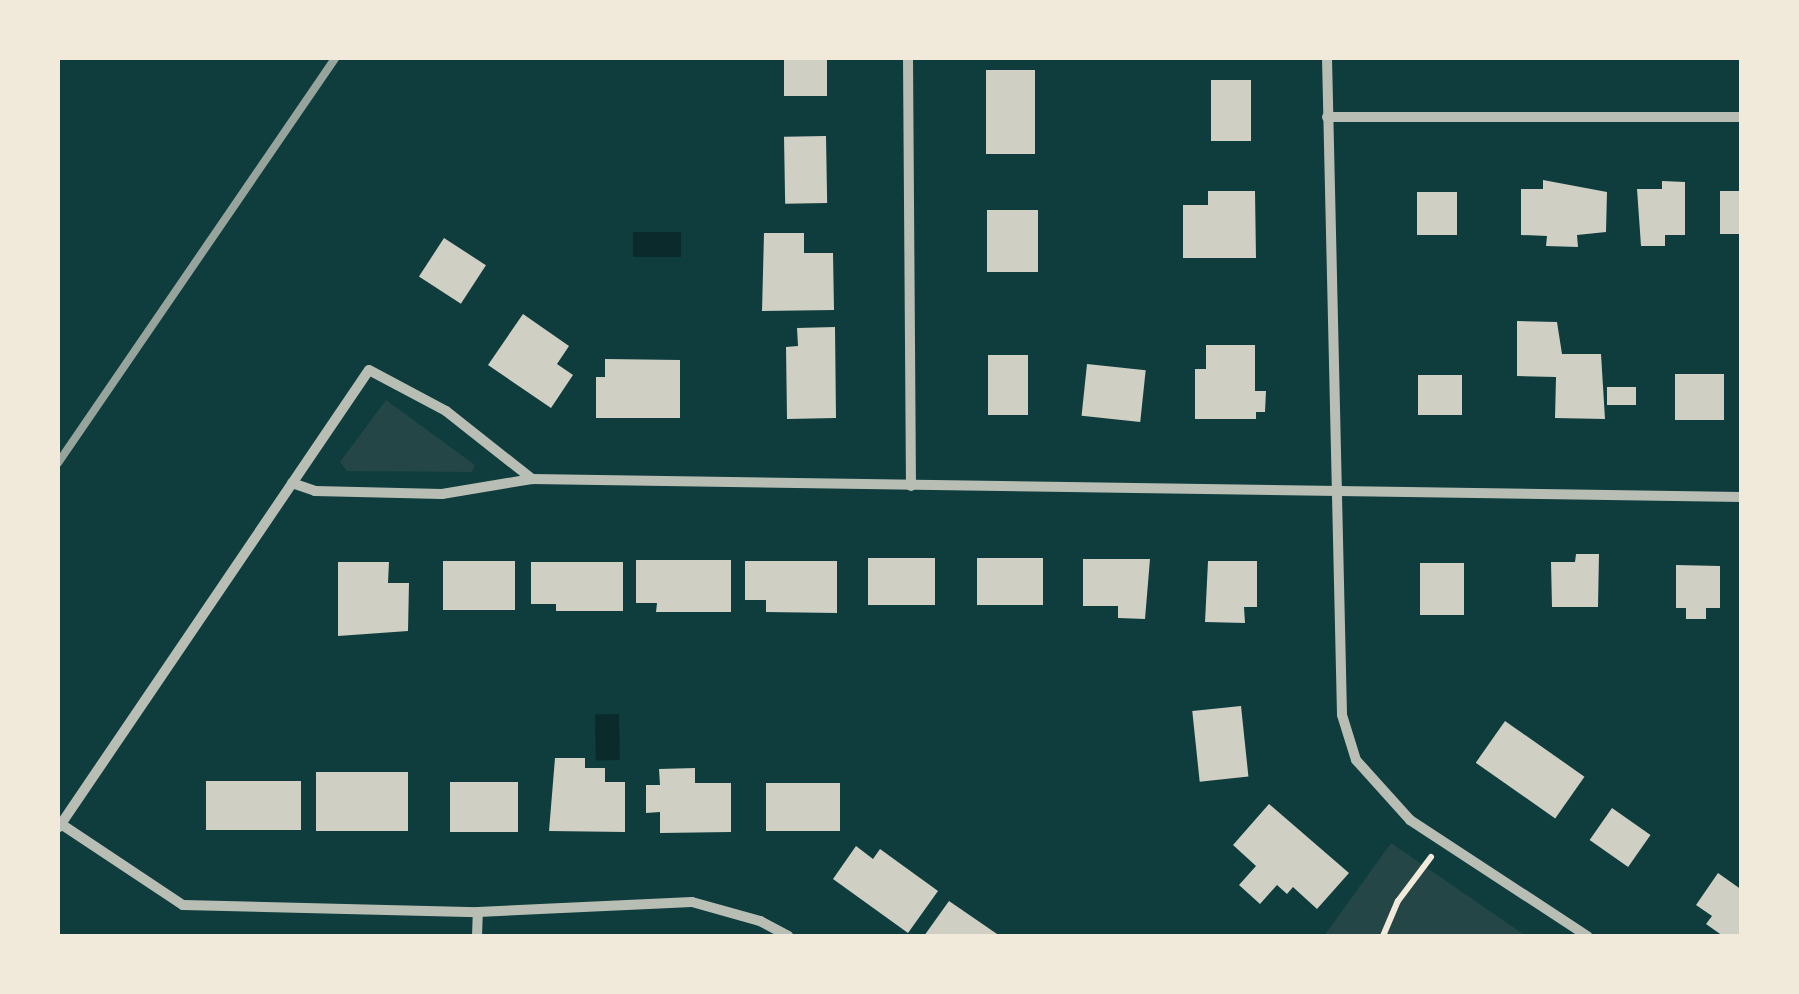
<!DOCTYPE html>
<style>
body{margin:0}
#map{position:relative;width:1799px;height:994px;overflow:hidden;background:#0f3d3e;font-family:"Asap Condensed",sans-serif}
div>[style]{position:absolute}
.green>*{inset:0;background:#244646}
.water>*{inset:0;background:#0a2a2b;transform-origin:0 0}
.building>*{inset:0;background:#cfcfc3;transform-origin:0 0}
.path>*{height:6px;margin:-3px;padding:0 3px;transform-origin:3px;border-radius:3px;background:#f1e9da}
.minor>*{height:10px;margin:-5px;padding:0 5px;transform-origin:5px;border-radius:5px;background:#b8beb3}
.rail>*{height:8px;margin:-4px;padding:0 4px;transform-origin:4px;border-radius:4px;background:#97a49c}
span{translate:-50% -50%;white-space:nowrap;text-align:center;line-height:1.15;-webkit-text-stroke:8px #f1e9da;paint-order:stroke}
.frame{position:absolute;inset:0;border:60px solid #f1e9da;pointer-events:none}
</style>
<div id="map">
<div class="green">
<div style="clip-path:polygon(386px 400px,475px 465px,472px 472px,347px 471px,340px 462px)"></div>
<div style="clip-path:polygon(1391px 843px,1526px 936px,1324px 936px)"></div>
</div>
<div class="water">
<div style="left:681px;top:232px;width:25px;height:48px;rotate:90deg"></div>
<div style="left:619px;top:714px;width:46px;height:24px;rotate:89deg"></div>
</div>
<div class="building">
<div style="left:784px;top:58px;width:43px;height:38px"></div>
<div style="left:986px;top:70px;width:49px;height:84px"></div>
<div style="left:1211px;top:80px;width:40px;height:61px"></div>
<div style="left:826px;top:136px;width:67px;height:42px;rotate:89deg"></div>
<div style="clip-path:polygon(1543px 180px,1607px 192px,1606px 232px,1577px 235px,1578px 247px,1546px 246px,1547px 236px,1521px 235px,1521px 189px,1543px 189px)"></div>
<div style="clip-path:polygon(1662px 181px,1685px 182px,1685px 235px,1665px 235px,1665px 246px,1641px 246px,1637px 189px,1662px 189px)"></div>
<div style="clip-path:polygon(1208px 191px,1255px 191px,1256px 258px,1183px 258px,1183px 205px,1208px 205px)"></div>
<div style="left:1742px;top:191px;width:43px;height:22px;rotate:90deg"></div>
<div style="left:1417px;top:192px;width:40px;height:43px"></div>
<div style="left:987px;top:210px;width:51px;height:62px"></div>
<div style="clip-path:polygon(764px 233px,804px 233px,804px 253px,833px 253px,834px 310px,762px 311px)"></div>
<div style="left:444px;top:238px;width:50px;height:46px;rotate:33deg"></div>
<div style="clip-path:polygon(523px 314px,569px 346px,557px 364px,573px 375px,551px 408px,488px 365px)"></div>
<div style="clip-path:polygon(1517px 321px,1557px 322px,1562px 354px,1601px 354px,1605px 419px,1555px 418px,1556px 377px,1517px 376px)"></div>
<div style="clip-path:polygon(835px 327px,836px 418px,787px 419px,786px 347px,798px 346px,797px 328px)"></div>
<div style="clip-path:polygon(1206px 345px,1255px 345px,1255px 391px,1266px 391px,1265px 412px,1256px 412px,1256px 419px,1195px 419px,1195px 369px,1206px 369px)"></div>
<div style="left:988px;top:355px;width:40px;height:60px"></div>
<div style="clip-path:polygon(605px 359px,680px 360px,680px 418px,596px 418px,596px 377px,605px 377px)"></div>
<div style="left:1087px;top:364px;width:59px;height:52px;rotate:6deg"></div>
<div style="left:1675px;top:374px;width:49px;height:46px"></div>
<div style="left:1418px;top:375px;width:44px;height:40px"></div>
<div style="left:1607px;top:387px;width:29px;height:18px"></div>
<div style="clip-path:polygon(1576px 554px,1599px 554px,1598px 607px,1552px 607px,1551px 562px,1575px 562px)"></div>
<div style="left:868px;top:558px;width:67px;height:47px"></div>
<div style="left:977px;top:558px;width:66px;height:47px"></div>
<div style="clip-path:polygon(1083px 559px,1150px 559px,1145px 619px,1118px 618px,1118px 606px,1083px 606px)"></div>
<div style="clip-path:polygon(636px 560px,731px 560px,731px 612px,656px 612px,657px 603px,636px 603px)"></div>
<div style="left:443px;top:561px;width:72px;height:49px"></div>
<div style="clip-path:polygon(745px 561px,837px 561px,837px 613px,766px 612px,766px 600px,745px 600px)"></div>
<div style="clip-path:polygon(1208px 561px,1257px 561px,1257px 607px,1244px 607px,1245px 623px,1205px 622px)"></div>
<div style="clip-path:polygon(338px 562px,389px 562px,388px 583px,409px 583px,408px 631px,338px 636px)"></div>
<div style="clip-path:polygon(531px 562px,623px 562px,623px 611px,556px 611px,556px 604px,531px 604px)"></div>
<div style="left:1420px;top:563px;width:44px;height:52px"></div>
<div style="clip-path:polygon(1676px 565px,1720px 566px,1720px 608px,1706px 608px,1706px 619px,1686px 619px,1686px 608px,1676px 608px)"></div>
<div style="left:1241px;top:706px;width:71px;height:49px;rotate:84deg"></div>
<div style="left:1505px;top:721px;width:97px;height:51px;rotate:35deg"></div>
<div style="clip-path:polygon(555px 758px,585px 758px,585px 768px,605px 768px,605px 782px,625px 782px,625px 832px,549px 831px)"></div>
<div style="clip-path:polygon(695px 768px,695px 783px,731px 783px,731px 832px,660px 833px,660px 812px,646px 813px,646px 785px,660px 785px,659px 769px)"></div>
<div style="left:316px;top:772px;width:92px;height:59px"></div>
<div style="left:206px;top:781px;width:95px;height:49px"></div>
<div style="left:518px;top:782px;width:50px;height:68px;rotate:90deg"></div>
<div style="left:766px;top:783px;width:74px;height:48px"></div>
<div style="clip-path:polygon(1269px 804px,1349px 873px,1317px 909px,1293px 887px,1287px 894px,1277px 885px,1260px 904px,1239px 885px,1256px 866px,1233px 845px)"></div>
<div style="left:1612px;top:808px;width:47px;height:39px;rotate:35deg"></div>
<div style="clip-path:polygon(856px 846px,873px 859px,880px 849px,938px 891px,908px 933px,833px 879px)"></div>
<div style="clip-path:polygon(1718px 873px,1742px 890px,1742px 936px,1723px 936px,1706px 924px,1712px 916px,1696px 905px)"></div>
<div style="clip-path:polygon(949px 901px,1000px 936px,924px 936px)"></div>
</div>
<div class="path">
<div style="left:1383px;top:936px;width:38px;rotate:-67deg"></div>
<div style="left:1398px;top:901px;width:55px;rotate:-53.1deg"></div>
</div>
<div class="minor">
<div style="left:908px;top:58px;width:428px;rotate:89.6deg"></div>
<div style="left:1327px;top:58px;width:657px;rotate:88.69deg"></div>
<div style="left:1342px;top:715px;width:47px;rotate:72.7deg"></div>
<div style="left:1356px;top:760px;width:81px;rotate:48deg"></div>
<div style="left:1410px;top:820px;width:212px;rotate:33.2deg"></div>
<div style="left:1327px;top:117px;width:415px"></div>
<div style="left:292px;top:483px;width:24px;rotate:19deg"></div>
<div style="left:315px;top:491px;width:127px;rotate:1.4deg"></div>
<div style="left:442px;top:494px;width:91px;rotate:-9.5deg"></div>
<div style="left:532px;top:479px;width:1210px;rotate:0.85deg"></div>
<div style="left:61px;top:824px;width:146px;rotate:33.6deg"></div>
<div style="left:183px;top:905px;width:295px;rotate:1.4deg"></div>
<div style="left:478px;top:912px;width:214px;rotate:-2.7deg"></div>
<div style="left:692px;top:902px;width:71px;rotate:15.6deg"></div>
<div style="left:760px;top:921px;width:32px;rotate:28deg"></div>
<div style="left:59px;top:827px;width:552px;rotate:-55.85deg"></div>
<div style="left:369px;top:370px;width:87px;rotate:28deg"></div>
<div style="left:446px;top:411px;width:110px;rotate:38.3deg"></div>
<div style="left:477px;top:936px;width:24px;rotate:-88deg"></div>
</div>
<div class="rail">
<div style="left:58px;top:463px;width:491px;rotate:-55.6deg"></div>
</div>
<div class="frame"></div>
</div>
